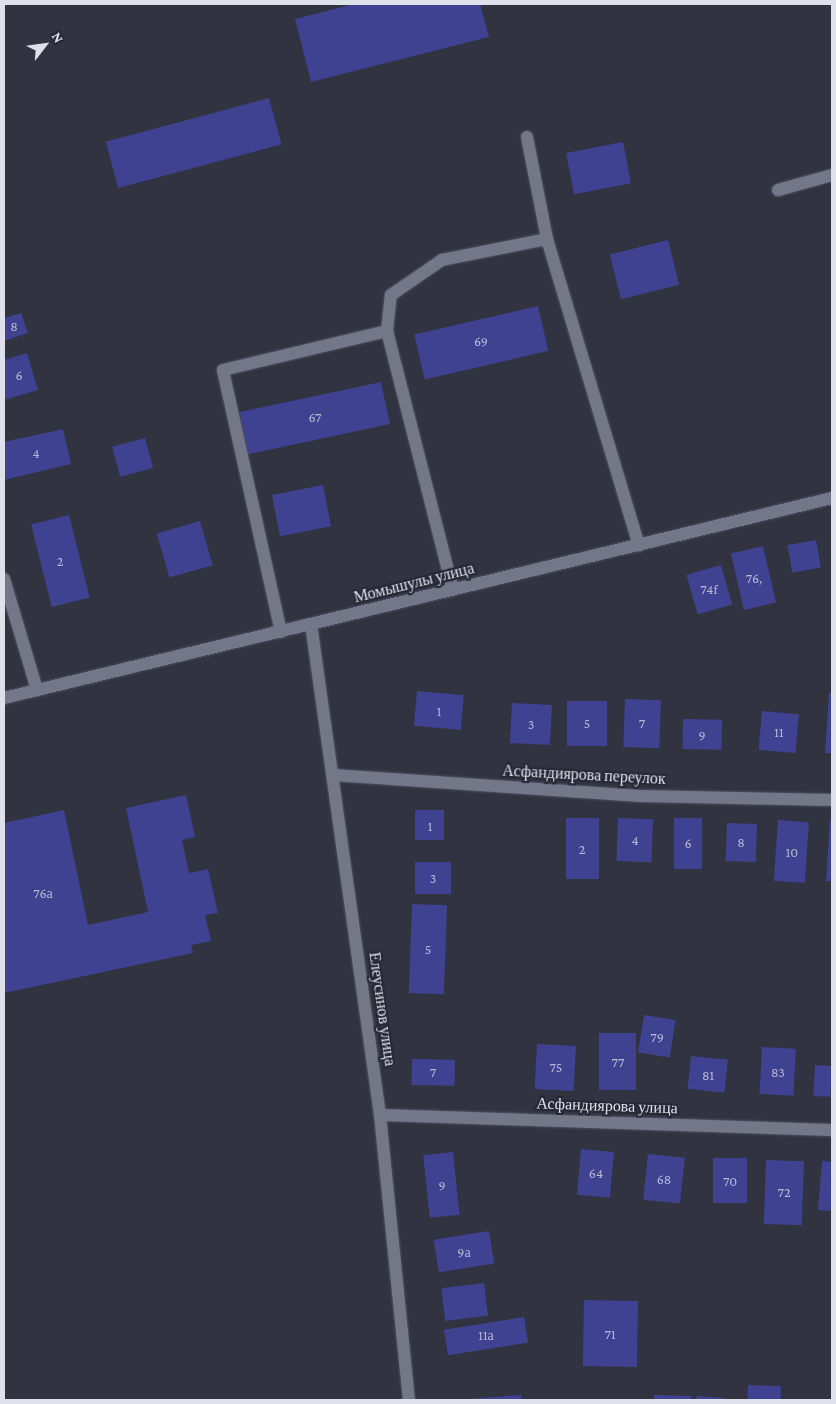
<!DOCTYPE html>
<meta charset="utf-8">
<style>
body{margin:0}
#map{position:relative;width:836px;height:1404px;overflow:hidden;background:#313341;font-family:"Crimson Pro",serif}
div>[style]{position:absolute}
.building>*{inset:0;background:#3f4290;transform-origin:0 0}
.roads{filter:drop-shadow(0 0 1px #50525e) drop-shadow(0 0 1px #50525e)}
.minor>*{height:12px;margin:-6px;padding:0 6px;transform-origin:6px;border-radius:6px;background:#747787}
span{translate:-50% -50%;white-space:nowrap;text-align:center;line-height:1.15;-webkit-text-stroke:4.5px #272937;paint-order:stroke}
.number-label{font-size:14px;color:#b7b9d4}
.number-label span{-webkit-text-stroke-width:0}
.street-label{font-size:16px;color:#dfe1ea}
.frame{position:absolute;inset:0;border:5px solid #dfe1ea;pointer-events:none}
.north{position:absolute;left:20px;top:20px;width:50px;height:50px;-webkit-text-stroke:4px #272937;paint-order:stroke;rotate:60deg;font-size:14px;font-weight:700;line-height:20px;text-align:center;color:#dfe1ea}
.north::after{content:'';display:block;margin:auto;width:18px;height:22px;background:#dfe1ea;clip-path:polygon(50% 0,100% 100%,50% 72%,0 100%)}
</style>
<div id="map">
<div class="building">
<div style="clip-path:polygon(354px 4px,480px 4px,489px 37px,311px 82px,295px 19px)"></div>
<div style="left:269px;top:98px;width:48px;height:169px;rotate:75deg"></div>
<div style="left:623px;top:142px;width:42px;height:58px;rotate:79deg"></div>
<div style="left:668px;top:240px;width:46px;height:60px;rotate:76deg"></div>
<div style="left:538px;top:306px;width:46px;height:127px;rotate:77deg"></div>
<div style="clip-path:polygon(21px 313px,28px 333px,4px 341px,4px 318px)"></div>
<div style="clip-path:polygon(27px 353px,38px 390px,4px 400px,4px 360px)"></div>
<div style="left:381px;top:382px;width:43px;height:145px;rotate:78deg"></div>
<div style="clip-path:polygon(63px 429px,71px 464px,4px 480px,4px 442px)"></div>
<div style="left:145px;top:438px;width:31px;height:34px;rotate:75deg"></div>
<div style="left:323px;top:485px;width:42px;height:52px;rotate:79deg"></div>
<div style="left:69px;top:515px;width:85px;height:39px;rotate:76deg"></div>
<div style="left:200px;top:521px;width:46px;height:45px;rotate:74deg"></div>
<div style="left:816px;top:540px;width:28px;height:29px;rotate:80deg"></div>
<div style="left:763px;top:546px;width:58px;height:33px;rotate:77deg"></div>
<div style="left:721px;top:565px;width:41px;height:36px;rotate:74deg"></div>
<div style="left:417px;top:691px;width:47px;height:35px;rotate:5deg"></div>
<div style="clip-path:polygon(829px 693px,832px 693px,832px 753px,825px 753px)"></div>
<div style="left:625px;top:699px;width:36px;height:48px;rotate:2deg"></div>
<div style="left:567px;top:701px;width:40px;height:45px"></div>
<div style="left:512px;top:703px;width:40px;height:40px;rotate:3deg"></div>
<div style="left:762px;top:711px;width:37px;height:39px;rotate:5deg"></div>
<div style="left:683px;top:719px;width:39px;height:30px;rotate:1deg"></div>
<div style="clip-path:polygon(186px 795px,195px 837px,182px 840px,189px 873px,208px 869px,218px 913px,205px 915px,211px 941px,191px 945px,193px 953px,4px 993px,4px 823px,64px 810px,88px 925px,148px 912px,126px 808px)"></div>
<div style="left:444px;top:810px;width:30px;height:29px;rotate:90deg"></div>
<div style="left:566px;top:818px;width:33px;height:61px"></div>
<div style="left:618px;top:818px;width:35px;height:43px;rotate:2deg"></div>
<div style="left:674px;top:818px;width:28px;height:51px"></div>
<div style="left:778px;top:820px;width:31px;height:61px;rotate:4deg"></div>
<div style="clip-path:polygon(830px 821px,832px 822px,832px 881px,826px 881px)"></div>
<div style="left:727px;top:823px;width:30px;height:38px;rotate:2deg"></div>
<div style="left:415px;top:862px;width:36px;height:32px"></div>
<div style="left:412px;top:904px;width:35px;height:89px;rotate:2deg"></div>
<div style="left:644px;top:1015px;width:32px;height:38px;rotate:9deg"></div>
<div style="left:599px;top:1033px;width:37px;height:57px"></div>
<div style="left:537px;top:1044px;width:39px;height:45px;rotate:3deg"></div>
<div style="left:762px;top:1047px;width:34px;height:47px;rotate:3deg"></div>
<div style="left:691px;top:1056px;width:37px;height:33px;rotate:6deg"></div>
<div style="left:412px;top:1059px;width:43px;height:26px;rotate:1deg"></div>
<div style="left:815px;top:1065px;width:17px;height:31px;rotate:3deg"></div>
<div style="left:581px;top:1149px;width:33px;height:46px;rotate:5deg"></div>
<div style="left:453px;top:1152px;width:63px;height:30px;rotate:84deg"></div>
<div style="left:648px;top:1154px;width:37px;height:46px;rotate:6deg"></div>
<div style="left:713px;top:1158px;width:34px;height:45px"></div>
<div style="left:766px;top:1160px;width:38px;height:64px;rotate:2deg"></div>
<div style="clip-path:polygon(822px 1161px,832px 1162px,832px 1211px,818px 1210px)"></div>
<div style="left:489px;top:1231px;width:33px;height:56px;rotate:81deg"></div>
<div style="left:484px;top:1283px;width:33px;height:43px;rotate:83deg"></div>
<div style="left:584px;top:1300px;width:54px;height:66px;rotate:1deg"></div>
<div style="left:524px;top:1317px;width:26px;height:81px;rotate:81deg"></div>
<div style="left:748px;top:1385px;width:33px;height:15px;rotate:2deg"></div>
<div style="clip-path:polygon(521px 1395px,521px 1400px,469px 1400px,469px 1399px)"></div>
<div style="clip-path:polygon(654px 1395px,691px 1396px,691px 1400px,654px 1400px)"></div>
<div style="clip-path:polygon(697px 1396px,724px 1398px,724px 1400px,696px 1400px)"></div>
</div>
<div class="roads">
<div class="minor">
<div style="left:527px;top:137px;width:104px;rotate:78.9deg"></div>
<div style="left:547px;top:239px;width:320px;rotate:73.3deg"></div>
<div style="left:778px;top:190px;width:56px;rotate:-15.5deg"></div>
<div style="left:387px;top:331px;width:267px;rotate:75.7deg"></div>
<div style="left:4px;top:579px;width:116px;rotate:73.4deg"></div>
<div style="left:311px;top:624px;width:496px;rotate:82deg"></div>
<div style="left:380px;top:1115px;width:286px;rotate:84.2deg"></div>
<div style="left:281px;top:632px;width:268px;rotate:-102.5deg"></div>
<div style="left:223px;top:370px;width:169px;rotate:-13.4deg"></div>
<div style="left:387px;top:331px;width:36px;rotate:-84deg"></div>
<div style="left:391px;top:295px;width:62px;rotate:-34.5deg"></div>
<div style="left:442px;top:260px;width:107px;rotate:-11.3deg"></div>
<div style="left:4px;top:698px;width:852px;rotate:-13.58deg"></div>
<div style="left:333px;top:775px;width:308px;rotate:3.9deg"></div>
<div style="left:640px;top:796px;width:192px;rotate:1.2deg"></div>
<div style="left:380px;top:1115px;width:452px;rotate:1.9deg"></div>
</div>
</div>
<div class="number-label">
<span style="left:14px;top:326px">8</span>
<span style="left:481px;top:341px">69</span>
<span style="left:19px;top:375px">6</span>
<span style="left:315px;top:417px">67</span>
<span style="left:36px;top:453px">4</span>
<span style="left:60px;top:561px">2</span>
<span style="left:754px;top:578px">76,</span>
<span style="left:709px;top:589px">74f</span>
<span style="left:439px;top:711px">1</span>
<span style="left:587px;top:723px">5</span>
<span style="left:642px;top:723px">7</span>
<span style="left:531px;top:724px">3</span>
<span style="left:779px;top:732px">11</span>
<span style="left:702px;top:735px">9</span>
<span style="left:430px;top:826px">1</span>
<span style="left:635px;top:840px">4</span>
<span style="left:741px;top:842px">8</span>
<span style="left:688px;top:843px">6</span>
<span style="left:582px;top:849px">2</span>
<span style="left:792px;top:852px">10</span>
<span style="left:433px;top:878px">3</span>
<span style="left:43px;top:893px">76а</span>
<span style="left:428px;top:949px">5</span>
<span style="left:657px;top:1037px">79</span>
<span style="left:618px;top:1062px">77</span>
<span style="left:556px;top:1067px">75</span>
<span style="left:433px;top:1072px">7</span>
<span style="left:778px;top:1072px">83</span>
<span style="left:708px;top:1075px">81</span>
<span style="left:596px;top:1173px">64</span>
<span style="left:664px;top:1179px">68</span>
<span style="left:730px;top:1181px">70</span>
<span style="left:442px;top:1185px">9</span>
<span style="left:784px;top:1192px">72</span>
<span style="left:464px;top:1252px">9а</span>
<span style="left:610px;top:1334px">71</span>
<span style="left:486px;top:1335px">11а</span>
</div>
<div class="street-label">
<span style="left:414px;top:583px;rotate:-14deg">Момышулы улица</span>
<span style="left:584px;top:775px;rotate:3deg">Асфандиярова переулок</span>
<span style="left:382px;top:1009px;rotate:82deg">Елеусинов улица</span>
<span style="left:607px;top:1106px;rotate:2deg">Асфандиярова улица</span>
</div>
<div class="frame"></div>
<div class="north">N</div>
</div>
